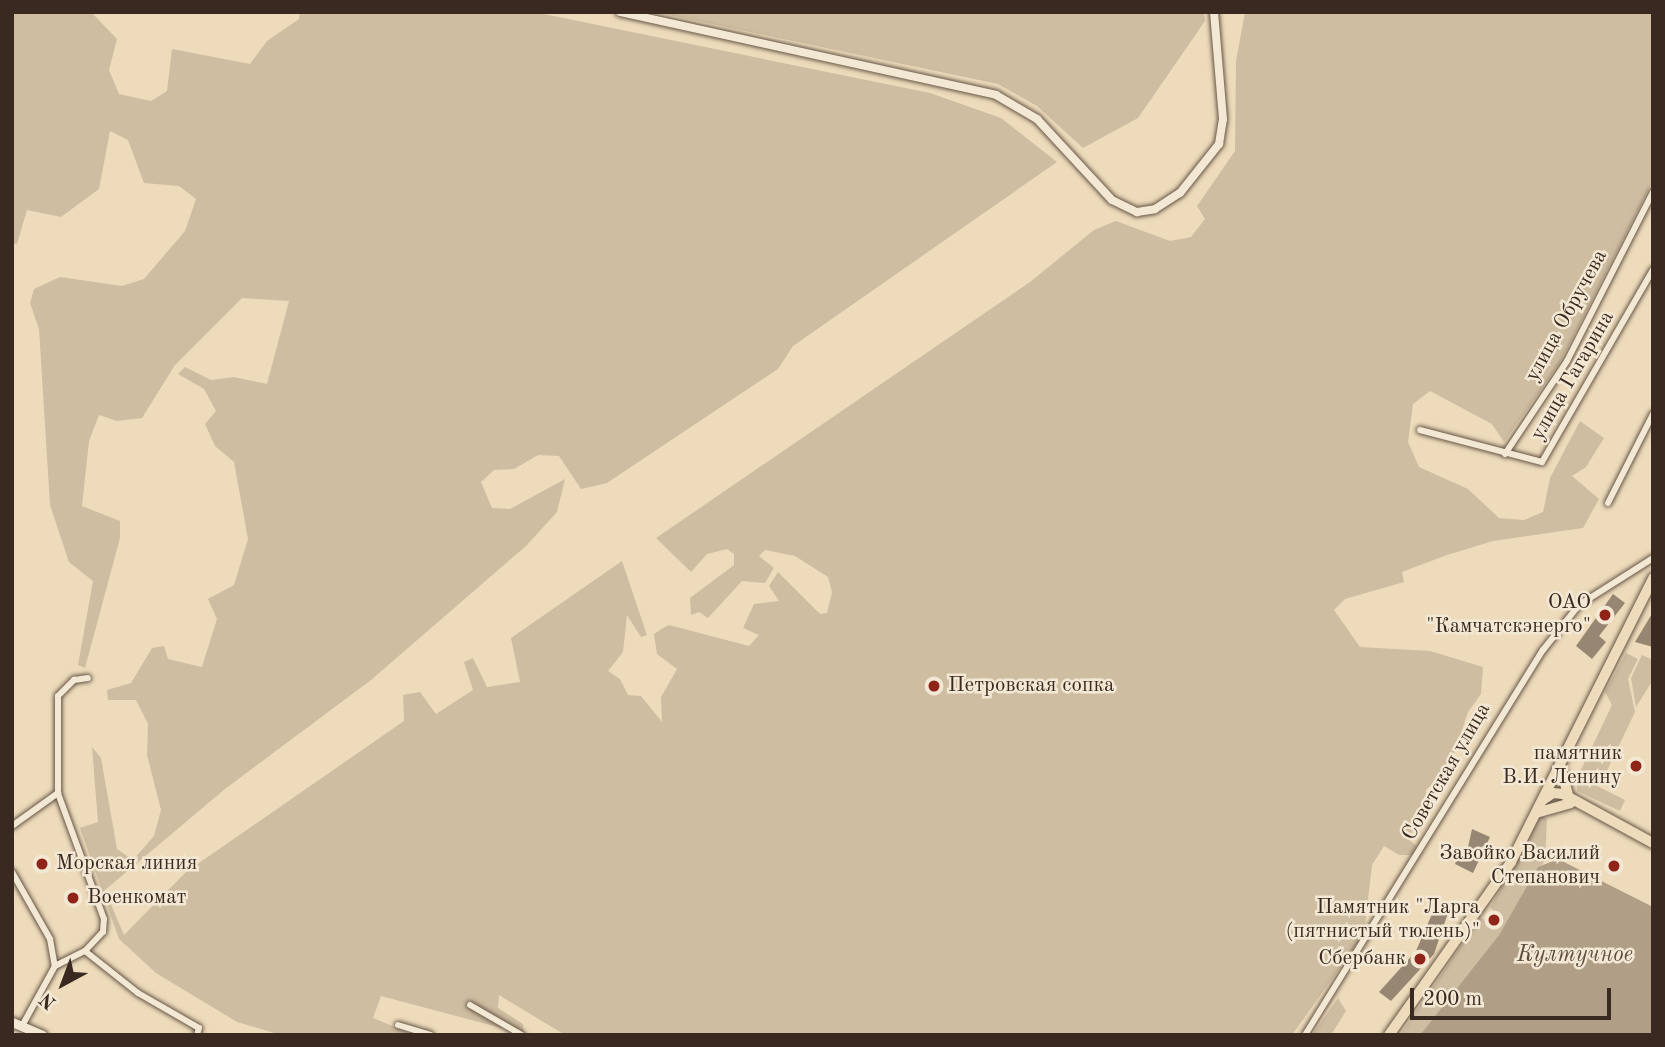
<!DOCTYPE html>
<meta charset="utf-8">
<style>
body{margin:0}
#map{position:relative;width:1665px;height:1047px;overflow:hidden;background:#eddbbb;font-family:"Old Standard TT",serif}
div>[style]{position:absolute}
.green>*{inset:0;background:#cfbda1}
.water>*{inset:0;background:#b09e86}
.building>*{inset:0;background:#978671}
.roads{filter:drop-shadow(0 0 2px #675647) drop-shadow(0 0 2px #675647)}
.minor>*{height:6px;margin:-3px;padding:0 3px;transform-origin:3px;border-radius:3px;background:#f3e8d3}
.tertiary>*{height:8px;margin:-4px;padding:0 4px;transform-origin:4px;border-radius:4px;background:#f3e8d3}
.secondary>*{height:9px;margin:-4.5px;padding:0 4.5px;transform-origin:4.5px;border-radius:4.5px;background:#f3e8d3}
.primary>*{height:10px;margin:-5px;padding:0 5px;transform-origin:5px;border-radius:5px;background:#eddbbb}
.dots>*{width:19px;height:19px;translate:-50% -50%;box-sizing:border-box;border:4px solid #f3e8d3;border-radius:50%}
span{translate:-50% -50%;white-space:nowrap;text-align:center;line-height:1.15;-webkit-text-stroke:5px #f3e8d3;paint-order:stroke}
.street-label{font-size:21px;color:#3a2920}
.poi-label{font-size:21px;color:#3a2920}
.right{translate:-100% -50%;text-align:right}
.left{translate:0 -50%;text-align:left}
.water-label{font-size:23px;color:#5d4c3f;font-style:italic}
.frame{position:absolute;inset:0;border:14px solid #3a2920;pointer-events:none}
.north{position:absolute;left:28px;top:949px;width:70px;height:70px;-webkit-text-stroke:5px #f3e8d3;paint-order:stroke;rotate:221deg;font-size:19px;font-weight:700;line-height:28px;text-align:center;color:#3a2920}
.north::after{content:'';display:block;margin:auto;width:24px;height:32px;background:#3a2920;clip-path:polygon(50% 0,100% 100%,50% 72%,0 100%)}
.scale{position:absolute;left:1410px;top:988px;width:201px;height:32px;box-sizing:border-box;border:4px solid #3a2920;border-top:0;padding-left:9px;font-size:21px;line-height:24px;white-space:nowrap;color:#3a2920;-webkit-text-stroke:5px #f3e8d3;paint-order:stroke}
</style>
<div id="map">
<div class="green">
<div style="clip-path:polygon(12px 12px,91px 12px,117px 39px,109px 70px,119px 94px,151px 101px,167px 91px,172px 49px,250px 64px,267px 41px,299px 19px,300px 12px,534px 12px,930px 93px,1001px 118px,1057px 162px,793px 346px,778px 369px,607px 483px,581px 489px,559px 456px,538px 455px,514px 469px,494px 470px,481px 482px,492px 508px,510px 509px,565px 479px,557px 512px,526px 546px,371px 680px,225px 789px,105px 890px,124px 935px,186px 872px,404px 721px,403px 695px,420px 692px,436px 714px,473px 690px,464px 662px,473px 658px,487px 687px,520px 682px,511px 638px,622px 561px,647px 635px,641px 637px,627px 615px,623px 652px,608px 671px,620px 679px,628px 695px,641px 696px,662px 722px,661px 697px,677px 669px,657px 654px,654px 634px,663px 628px,669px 625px,749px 646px,759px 635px,743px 628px,754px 604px,779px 601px,769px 586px,778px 572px,820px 614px,827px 613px,832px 592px,828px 577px,795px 556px,765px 550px,759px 556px,774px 568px,765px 583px,742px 581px,708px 618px,699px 612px,691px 615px,690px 598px,734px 565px,734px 554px,727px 549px,707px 554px,691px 572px,656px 538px,1030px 282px,1094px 230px,1116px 221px,1170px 241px,1191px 237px,1205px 219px,1197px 206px,1235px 151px,1236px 61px,1245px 12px,1653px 12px,1653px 181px,1559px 364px,1504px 442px,1492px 424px,1430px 391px,1413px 404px,1408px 442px,1419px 467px,1468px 489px,1499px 518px,1524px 520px,1543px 512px,1550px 478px,1580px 421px,1604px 438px,1586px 467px,1572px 476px,1599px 499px,1583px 528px,1493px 541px,1447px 555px,1402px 572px,1404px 582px,1345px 599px,1334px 610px,1360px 647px,1430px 651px,1483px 667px,1481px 694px,1468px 712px,1449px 769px,1426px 790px,1425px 810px,1408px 839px,1418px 847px,1413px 855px,1399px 855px,1384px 846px,1372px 865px,1364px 934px,1292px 1035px,565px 1035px,499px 995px,498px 1008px,523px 1024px,524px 1034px,381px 996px,373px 1018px,414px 1035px,281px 1035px,237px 1022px,156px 973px,119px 939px,80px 828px,98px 822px,92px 747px,101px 758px,117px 849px,133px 860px,154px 836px,161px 810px,147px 755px,148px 724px,136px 700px,108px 700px,107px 690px,131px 683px,152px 648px,164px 646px,168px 659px,202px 667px,217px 619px,208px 599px,234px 585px,248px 539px,234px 462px,215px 446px,205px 424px,216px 411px,204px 389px,178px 374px,185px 367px,211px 380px,234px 377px,267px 384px,289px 301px,242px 298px,175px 365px,142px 418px,117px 421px,99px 415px,89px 441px,82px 506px,120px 521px,120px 538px,85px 668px,78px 665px,93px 581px,69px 562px,50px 505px,39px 329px,30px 303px,34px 289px,60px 277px,122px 286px,144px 279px,185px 231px,196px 199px,179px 186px,144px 183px,128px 140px,110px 131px,99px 189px,61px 217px,27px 210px,17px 244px,12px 243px)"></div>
<div style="clip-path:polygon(655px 12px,1204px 12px,1205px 21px,1138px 118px,1083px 148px,1037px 106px,998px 84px)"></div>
<div style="clip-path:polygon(1626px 653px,1638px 659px,1628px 679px,1635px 712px,1601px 783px,1580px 772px,1612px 705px,1605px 692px)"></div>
<div style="clip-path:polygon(1642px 655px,1653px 660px,1653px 680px,1636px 707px,1631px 678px)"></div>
<div style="clip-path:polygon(1577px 776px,1625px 800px,1620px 811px,1577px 791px)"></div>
<div style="clip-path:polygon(1541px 816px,1547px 819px,1545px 860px,1499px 935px,1420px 1035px,1400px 1035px,1480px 918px,1496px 923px,1497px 913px,1490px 908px)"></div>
<div style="clip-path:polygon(1338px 998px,1346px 1011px,1331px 1035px,1312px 1035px)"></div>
</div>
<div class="water">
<div style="clip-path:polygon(1558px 859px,1653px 907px,1653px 1035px,1420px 1035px,1499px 935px,1538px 867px)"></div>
</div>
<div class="building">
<div style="clip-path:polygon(1613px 594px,1625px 603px,1599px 636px,1606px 642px,1592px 659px,1576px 646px)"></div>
<div style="clip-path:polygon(1653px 612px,1653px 647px,1635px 642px)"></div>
<div style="clip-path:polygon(1472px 829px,1490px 837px,1473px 873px,1455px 864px,1460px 853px,1466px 856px)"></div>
<div style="clip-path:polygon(1435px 907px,1448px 913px,1434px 954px,1391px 1001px,1379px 992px,1416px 951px)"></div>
</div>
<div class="roads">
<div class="minor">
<div style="left:1420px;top:430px;width:126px;rotate:14.7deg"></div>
<div style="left:1542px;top:462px;width:222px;rotate:-60deg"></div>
<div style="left:1505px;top:454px;width:112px;rotate:-56.3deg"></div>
<div style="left:1567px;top:361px;width:190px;rotate:-63deg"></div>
<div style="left:1608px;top:503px;width:100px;rotate:-63.2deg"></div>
<div style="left:12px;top:826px;width:57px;rotate:-35.7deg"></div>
<div style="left:12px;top:872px;width:77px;rotate:60.4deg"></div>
<div style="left:50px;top:939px;width:27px;rotate:80deg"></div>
<div style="left:85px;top:951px;width:68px;rotate:38.4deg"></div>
<div style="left:138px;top:993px;width:70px;rotate:29.8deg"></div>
<div style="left:199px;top:1028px;width:7px;rotate:106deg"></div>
<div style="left:470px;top:1005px;width:60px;rotate:30deg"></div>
<div style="left:398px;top:1025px;width:34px;rotate:17deg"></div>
<div style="left:22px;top:1026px;width:68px;rotate:-61.2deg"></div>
<div style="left:55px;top:966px;width:34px;rotate:-27deg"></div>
<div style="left:85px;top:951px;width:26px;rotate:-47deg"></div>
<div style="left:103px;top:932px;width:13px;rotate:-86deg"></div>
<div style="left:104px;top:919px;width:134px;rotate:-110.1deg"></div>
<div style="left:58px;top:793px;width:97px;rotate:-90deg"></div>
<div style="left:58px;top:696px;width:23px;rotate:-45deg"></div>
<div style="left:74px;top:680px;width:14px;rotate:-8deg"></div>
<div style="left:1305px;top:1035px;width:453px;rotate:-58.3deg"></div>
<div style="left:1543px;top:650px;width:58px;rotate:-51.3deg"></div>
<div style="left:1579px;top:605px;width:88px;rotate:-32.4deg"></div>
</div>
<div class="tertiary">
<div style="left:620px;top:12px;width:385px;rotate:12.4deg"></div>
<div style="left:996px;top:95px;width:48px;rotate:30.3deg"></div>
<div style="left:1037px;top:119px;width:110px;rotate:47.2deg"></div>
<div style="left:1112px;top:200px;width:28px;rotate:26deg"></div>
<div style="left:1137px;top:212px;width:18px;rotate:-9deg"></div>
<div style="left:1155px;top:209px;width:30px;rotate:-33deg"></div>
<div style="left:1180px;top:193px;width:63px;rotate:-51.5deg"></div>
<div style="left:1219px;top:144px;width:25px;rotate:-81deg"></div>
<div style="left:1223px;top:119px;width:107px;rotate:-94.8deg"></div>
</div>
<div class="secondary">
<div style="left:12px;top:1022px;width:33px;rotate:23deg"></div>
</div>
<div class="primary">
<div style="left:1560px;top:765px;width:34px;rotate:75deg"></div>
<div style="left:1543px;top:800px;width:12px;rotate:-35deg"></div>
<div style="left:1553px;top:793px;width:10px;rotate:6deg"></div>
<div style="left:1563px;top:794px;width:102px;rotate:28.6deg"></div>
<div style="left:1536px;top:813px;width:36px;rotate:-16deg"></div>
<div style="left:1389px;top:1035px;width:212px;rotate:-54.8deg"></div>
<div style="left:1511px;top:862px;width:318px;rotate:-63.4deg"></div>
</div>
</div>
<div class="dots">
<div style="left:1605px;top:615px;background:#8f2418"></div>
<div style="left:934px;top:686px;background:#8f2418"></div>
<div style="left:1636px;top:766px;background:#8f2418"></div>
<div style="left:42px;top:864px;background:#8f2418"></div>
<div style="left:1614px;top:866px;background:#8f2418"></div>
<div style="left:73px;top:898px;background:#8f2418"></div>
<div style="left:1494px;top:920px;background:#8f2418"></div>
<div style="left:1420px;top:959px;background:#8f2418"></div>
</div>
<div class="street-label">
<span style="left:1567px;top:316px;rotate:-61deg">улица Обручева</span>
<span style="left:1573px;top:376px;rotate:-60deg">улица Гагарина</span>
<span style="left:1447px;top:772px;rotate:-60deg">Советская улица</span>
</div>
<div class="poi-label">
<span class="right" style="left:1591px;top:615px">ОАО<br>"Камчатскэнерго"</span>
<span class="left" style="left:948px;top:686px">Петровская сопка</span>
<span class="right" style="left:1622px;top:766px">памятник<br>В.И. Ленину</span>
<span class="right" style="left:1600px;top:866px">Завойко Василий<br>Степанович</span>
<span class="left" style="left:56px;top:864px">Морская линия</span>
<span class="left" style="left:87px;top:898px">Военкомат</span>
<span class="right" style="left:1480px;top:920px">Памятник "Ларга<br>(пятнистый тюлень)"</span>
<span class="right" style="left:1406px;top:959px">Сбербанк</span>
</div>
<div class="water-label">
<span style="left:1575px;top:955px">Култучное</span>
</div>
<div class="frame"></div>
<div class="north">N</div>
<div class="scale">200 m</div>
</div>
